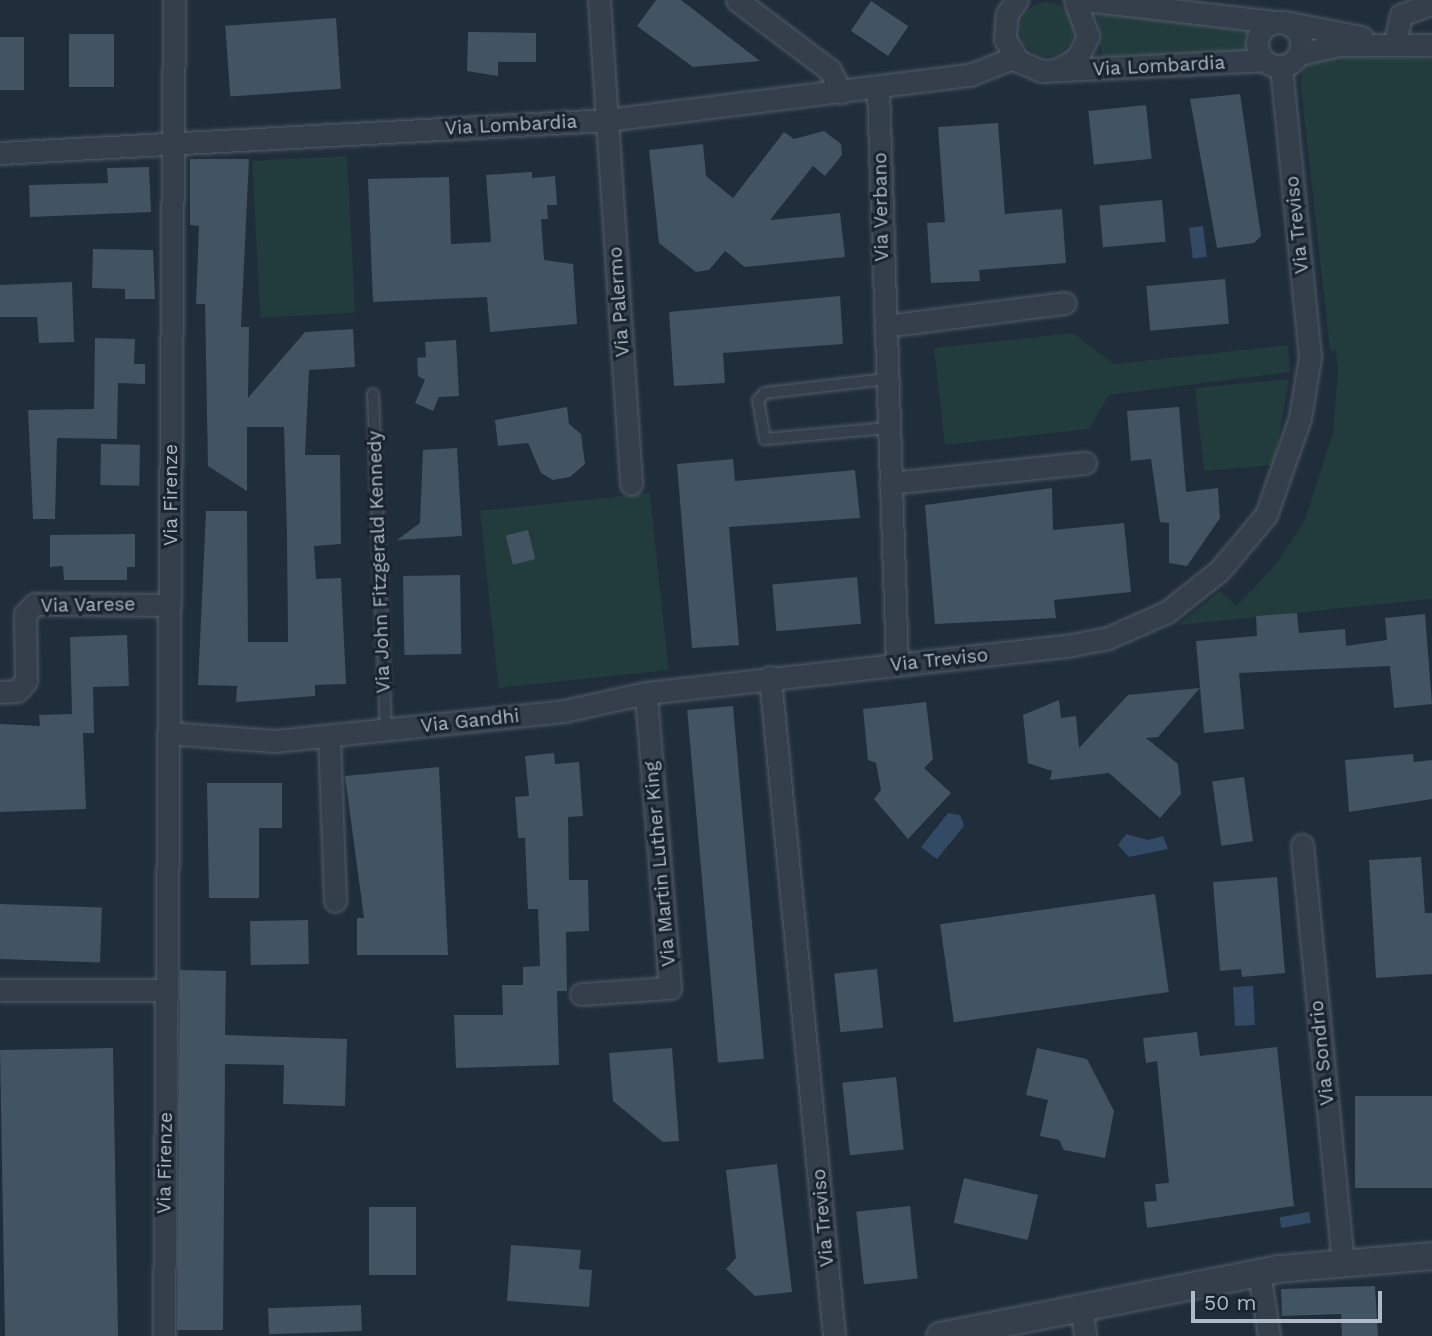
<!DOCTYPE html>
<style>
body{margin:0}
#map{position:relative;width:1432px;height:1336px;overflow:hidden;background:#202d3b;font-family:"Work Sans",sans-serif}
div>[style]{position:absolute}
.green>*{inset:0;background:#223b3c;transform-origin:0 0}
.round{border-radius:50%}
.water>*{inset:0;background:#324a63;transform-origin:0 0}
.building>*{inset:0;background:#425362;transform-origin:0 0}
.roads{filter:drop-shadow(0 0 2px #515d68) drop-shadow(0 0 2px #515d68)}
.service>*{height:10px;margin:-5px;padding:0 5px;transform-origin:5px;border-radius:5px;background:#343f4b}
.minor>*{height:21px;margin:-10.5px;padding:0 10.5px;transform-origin:10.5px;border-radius:10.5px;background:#343f4b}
.minor>.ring{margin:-10.5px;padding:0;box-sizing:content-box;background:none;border:21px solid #343f4b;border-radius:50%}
.tertiary>*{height:26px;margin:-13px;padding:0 13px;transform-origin:13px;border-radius:13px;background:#343f4b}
span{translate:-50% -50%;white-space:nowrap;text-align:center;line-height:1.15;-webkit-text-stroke:6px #19242f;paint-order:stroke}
.street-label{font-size:19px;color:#aebac7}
.scale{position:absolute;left:1191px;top:1291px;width:191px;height:32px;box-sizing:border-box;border:4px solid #aebac7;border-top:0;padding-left:9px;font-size:21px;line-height:24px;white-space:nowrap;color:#aebac7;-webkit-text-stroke:5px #19242f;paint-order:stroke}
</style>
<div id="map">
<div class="green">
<div class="round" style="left:1020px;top:2px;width:54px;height:54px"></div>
<div style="clip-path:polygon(1097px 11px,1248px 29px,1246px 51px,1102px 57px)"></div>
<div style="clip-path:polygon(1323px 57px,1432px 58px,1432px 599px,1178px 625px,1220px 591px,1237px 606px,1275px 565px,1305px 520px,1333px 432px,1338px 372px,1336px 350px,1330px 350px,1300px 81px,1304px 66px)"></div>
<div style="left:347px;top:156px;width:157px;height:95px;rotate:87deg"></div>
<div style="clip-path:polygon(1073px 333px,1114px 364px,1288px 345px,1290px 372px,1109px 395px,1089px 429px,945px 445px,934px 348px)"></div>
<div style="clip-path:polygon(1289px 379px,1274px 465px,1204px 471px,1195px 388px)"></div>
<div style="left:650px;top:493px;width:178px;height:171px;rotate:84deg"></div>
</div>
<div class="water">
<div style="left:1203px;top:226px;width:31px;height:14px;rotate:83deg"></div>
<div style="clip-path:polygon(948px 813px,960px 815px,964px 826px,937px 859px,921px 847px)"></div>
<div style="clip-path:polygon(1126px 834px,1148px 840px,1163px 836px,1168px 849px,1129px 857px,1118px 845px)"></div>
<div style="left:1253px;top:986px;width:39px;height:20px;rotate:87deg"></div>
<div style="left:1309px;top:1212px;width:11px;height:30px;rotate:80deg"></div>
</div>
<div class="building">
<div style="clip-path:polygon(656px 0,681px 0,760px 61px,693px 67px,637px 26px)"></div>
<div style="left:871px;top:1px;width:45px;height:36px;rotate:34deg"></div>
<div style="left:336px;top:18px;width:71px;height:111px;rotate:86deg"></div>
<div style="clip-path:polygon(468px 32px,536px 33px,536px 62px,498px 62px,498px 76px,467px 71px)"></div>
<div style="left:114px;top:34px;width:53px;height:45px;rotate:90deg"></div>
<div style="left:0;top:37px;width:24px;height:53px"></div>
<div style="clip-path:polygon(1240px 94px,1261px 236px,1254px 243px,1217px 248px,1190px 99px)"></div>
<div style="left:1146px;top:105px;width:54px;height:58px;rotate:84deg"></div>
<div style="clip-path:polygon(998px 123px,1005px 214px,1062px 209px,1066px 263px,979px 270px,980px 281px,931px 283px,927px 223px,945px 222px,938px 127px)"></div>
<div style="clip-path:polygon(824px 131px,841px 144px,842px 155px,825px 176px,813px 166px,770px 220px,840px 213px,845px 257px,745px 267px,725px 251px,709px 270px,696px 272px,659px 243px,649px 150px,703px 144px,706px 176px,733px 198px,784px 132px,794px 139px)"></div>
<div style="clip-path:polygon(190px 159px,249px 159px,241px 327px,249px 327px,248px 398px,305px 332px,353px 329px,355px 367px,309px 370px,305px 455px,340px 455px,341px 544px,314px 546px,316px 579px,341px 578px,346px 684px,315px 685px,315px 696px,236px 702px,237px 686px,198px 685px,206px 511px,247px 511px,248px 642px,288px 642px,287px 534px,284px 427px,247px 427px,247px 491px,208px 466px,205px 304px,196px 304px,199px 226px,190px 225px)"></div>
<div style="clip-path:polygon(149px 167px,151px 212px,30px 217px,29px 185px,108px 183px,107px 168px)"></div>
<div style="clip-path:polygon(532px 172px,532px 178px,555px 176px,557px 205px,547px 205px,548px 219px,541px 219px,544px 260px,573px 264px,577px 324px,490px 332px,487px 297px,373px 302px,368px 179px,449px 177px,451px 244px,491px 242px,486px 175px)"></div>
<div style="left:1162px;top:200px;width:42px;height:63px;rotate:85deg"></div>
<div style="clip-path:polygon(93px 249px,153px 250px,155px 299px,125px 299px,125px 289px,92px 288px)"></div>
<div style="left:1225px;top:279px;width:45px;height:79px;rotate:85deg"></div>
<div style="clip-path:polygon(72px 282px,74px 342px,39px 343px,37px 317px,0 317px,0 285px)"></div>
<div style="clip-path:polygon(840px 296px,843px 344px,723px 353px,725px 383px,674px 386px,669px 312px)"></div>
<div style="clip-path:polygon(95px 338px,135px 339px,134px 364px,145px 364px,145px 384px,118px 383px,117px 439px,57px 438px,55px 519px,33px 519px,28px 410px,94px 409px)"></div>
<div style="clip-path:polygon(456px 340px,459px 396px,439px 397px,433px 411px,415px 403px,425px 380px,418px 376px,417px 358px,426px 357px,425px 342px)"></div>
<div style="clip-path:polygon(567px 407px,569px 424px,581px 434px,585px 464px,570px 477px,553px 480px,541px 473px,528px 443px,498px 446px,495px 420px)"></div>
<div style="clip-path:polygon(1179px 407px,1186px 492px,1218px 488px,1220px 518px,1187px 566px,1169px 563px,1169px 523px,1160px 522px,1151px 459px,1131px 461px,1127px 411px)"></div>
<div style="left:101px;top:444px;width:39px;height:41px;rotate:1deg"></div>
<div style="clip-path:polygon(457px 448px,462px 536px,397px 540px,420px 523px,423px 450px)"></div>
<div style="clip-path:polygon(733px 459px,735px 481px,855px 470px,860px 518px,729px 527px,739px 645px,692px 648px,677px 464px)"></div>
<div style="clip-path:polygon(1052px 488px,1053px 530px,1124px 523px,1131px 592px,1054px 600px,1056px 618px,935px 624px,925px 505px)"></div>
<div style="left:528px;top:530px;width:30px;height:23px;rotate:76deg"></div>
<div style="clip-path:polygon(135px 534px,135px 567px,127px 567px,127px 580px,64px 580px,63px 566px,50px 567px,50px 535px)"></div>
<div style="left:460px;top:575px;width:79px;height:57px;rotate:89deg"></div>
<div style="left:857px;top:577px;width:47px;height:85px;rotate:85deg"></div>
<div style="clip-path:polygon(1297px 613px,1299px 633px,1345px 629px,1346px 646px,1387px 640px,1385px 618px,1425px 614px,1432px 704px,1394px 708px,1390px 666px,1239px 673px,1244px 729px,1204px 733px,1196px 641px,1257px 636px,1256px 616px)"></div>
<div style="clip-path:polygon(127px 635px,129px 686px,93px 687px,94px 733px,83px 733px,86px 809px,0 812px,0 724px,40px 726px,39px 715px,72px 714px,70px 637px)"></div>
<div style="clip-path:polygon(1200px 688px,1158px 737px,1146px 738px,1178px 764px,1181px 794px,1160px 818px,1109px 773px,1050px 780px,1052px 771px,1028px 763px,1023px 715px,1059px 700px,1061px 718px,1076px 716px,1079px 748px,1128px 695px)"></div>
<div style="clip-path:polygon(926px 702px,933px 759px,924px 768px,951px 793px,908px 839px,874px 799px,881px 790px,876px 763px,868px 760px,863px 709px)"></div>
<div style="left:733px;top:706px;width:354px;height:46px;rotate:85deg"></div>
<div style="clip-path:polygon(554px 753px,555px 764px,579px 762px,583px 816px,568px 817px,569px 880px,588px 880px,589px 931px,566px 932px,567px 991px,557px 991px,559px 1065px,456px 1068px,454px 1015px,503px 1015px,502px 985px,523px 985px,523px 967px,540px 966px,538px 909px,528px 909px,525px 838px,518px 838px,515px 797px,529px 796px,525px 756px)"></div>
<div style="clip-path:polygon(1413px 754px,1414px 762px,1432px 760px,1432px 799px,1349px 812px,1345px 760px)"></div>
<div style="clip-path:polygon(439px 767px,448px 955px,357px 955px,357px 918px,364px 918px,345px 776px)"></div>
<div style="left:1244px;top:777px;width:65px;height:32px;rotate:82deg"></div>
<div style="clip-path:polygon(207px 783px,282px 783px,282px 828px,259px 828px,259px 898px,209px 898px)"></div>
<div style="clip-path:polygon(1421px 857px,1425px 913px,1432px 913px,1432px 974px,1376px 978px,1369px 860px)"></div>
<div style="clip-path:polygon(1277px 877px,1285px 973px,1242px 977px,1241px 969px,1220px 971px,1213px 882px)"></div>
<div style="left:1155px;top:894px;width:99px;height:217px;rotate:82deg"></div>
<div style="left:0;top:904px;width:102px;height:55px;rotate:2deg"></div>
<div style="left:308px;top:920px;width:44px;height:58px;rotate:89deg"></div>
<div style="left:877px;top:969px;width:59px;height:43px;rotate:84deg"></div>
<div style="clip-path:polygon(180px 970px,226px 971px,225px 1035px,347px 1039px,345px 1106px,283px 1104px,284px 1065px,225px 1064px,223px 1330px,177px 1330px)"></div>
<div style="clip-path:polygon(1197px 1032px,1200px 1056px,1277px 1047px,1294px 1206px,1147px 1228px,1144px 1202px,1157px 1201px,1155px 1184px,1169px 1183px,1157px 1061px,1146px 1063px,1143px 1038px)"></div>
<div style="left:113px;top:1048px;width:288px;height:113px;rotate:89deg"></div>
<div style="clip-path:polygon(672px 1048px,679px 1141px,663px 1142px,613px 1101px,609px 1053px)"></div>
<div style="clip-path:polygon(1037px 1048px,1087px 1059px,1114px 1111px,1105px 1158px,1064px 1150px,1059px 1140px,1040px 1136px,1048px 1100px,1026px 1095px)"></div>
<div style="left:896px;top:1077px;width:73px;height:54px;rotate:84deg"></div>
<div style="left:1432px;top:1096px;width:92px;height:77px;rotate:90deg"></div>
<div style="clip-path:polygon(777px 1164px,792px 1292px,755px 1296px,726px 1269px,736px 1258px,726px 1170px)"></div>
<div style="left:964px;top:1178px;width:76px;height:46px;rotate:13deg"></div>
<div style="left:910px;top:1206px;width:73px;height:54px;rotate:84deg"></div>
<div style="left:369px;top:1207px;width:47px;height:68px"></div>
<div style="clip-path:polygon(511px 1245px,581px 1250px,579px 1269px,592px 1270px,589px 1307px,507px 1301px)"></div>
<div style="clip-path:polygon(1375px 1286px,1378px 1336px,1342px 1336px,1341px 1314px,1282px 1316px,1281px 1289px)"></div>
<div style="left:361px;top:1305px;width:26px;height:93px;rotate:88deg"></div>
</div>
<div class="roads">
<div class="service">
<div style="left:886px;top:379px;width:122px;rotate:173.4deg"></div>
<div style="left:765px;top:393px;width:10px;rotate:135deg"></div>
<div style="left:758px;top:400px;width:40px;rotate:80deg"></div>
<div style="left:765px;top:439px;width:122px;rotate:-5.2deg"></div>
<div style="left:373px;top:394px;width:336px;rotate:87.8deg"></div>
</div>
<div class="minor">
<div style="left:599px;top:0;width:485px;rotate:86.2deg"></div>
<div style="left:737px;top:0;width:116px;rotate:37deg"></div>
<div style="left:830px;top:70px;width:25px;rotate:64deg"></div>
<div style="left:1017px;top:0;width:17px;rotate:126deg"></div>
<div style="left:1007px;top:14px;width:25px;rotate:95deg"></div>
<div style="left:1005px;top:39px;width:26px;rotate:59deg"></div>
<div style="left:1018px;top:61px;width:26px;rotate:23deg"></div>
<div style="left:1042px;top:71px;width:222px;rotate:-2.8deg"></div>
<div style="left:1085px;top:0;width:191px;rotate:6.6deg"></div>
<div class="ring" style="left:1257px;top:22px;width:23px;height:23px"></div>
<div style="left:1284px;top:22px;width:79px;rotate:10.9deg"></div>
<div style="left:1395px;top:43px;width:29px;rotate:-78deg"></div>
<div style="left:1401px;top:15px;width:33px;rotate:-20deg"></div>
<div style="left:1299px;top:54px;width:41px;rotate:-12.7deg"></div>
<div style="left:1339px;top:45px;width:93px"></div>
<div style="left:1057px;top:70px;width:23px;rotate:-31deg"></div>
<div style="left:1077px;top:58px;width:25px;rotate:-63deg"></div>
<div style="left:1088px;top:36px;width:38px;rotate:-110deg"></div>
<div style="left:878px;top:89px;width:575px;rotate:88.11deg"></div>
<div style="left:0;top:153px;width:608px;rotate:-3.11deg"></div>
<div style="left:607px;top:120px;width:366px;rotate:-7.1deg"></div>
<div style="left:970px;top:75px;width:48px;rotate:-21.8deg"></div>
<div style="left:885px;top:326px;width:181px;rotate:-7.3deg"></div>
<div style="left:890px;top:483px;width:196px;rotate:-5.9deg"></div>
<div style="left:770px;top:677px;width:662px;rotate:84.45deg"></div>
<div style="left:0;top:692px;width:17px;rotate:-3deg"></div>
<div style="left:17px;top:691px;width:13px;rotate:-48deg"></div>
<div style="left:26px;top:681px;width:67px;rotate:-90.9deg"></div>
<div style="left:25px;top:614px;width:14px;rotate:-45deg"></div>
<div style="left:35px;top:604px;width:135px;rotate:0.4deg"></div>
<div style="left:168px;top:733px;width:107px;rotate:4.3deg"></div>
<div style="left:275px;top:741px;width:291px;rotate:-5.9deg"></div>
<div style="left:564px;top:711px;width:84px;rotate:-12.4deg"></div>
<div style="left:646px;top:693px;width:424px;rotate:-6.4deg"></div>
<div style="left:1067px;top:646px;width:42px;rotate:-11deg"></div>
<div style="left:1108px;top:638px;width:64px;rotate:-23.8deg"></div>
<div style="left:1167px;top:612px;width:66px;rotate:-38.3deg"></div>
<div style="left:1219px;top:571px;width:73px;rotate:-50deg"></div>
<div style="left:1266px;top:515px;width:103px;rotate:-70.7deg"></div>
<div style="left:1300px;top:418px;width:62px;rotate:-80.7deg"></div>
<div style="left:1310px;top:357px;width:292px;rotate:-95.7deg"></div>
<div style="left:329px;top:736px;width:165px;rotate:87.9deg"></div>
<div style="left:1302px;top:845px;width:418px;rotate:84.4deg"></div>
<div style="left:0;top:990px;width:167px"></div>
<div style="left:581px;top:994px;width:89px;rotate:-3.9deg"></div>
<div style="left:670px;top:988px;width:296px;rotate:-94.7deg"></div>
<div style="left:1259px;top:1272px;width:65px;rotate:81.1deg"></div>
<div style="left:1081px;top:1306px;width:30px;rotate:82deg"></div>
<div style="left:164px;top:1336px;width:1336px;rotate:-89.57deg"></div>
</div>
<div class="tertiary">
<div style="left:940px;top:1336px;width:345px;rotate:-11.2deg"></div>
<div style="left:1278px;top:1269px;width:155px;rotate:-4.8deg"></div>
</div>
</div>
<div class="street-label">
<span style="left:1159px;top:66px;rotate:-3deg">Via Lombardia</span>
<span style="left:511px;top:125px;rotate:-3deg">Via Lombardia</span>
<span style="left:881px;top:207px;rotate:-91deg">Via Verbano</span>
<span style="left:1297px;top:225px;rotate:-96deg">Via Treviso</span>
<span style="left:619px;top:302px;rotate:-94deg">Via Palermo</span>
<span style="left:171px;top:495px;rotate:-90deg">Via Firenze</span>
<span style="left:379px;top:562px;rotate:-92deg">Via John Fitzgerald Kennedy</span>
<span style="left:88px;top:605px;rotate:-1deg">Via Varese</span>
<span style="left:939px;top:660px;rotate:-6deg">Via Treviso</span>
<span style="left:470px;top:721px;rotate:-6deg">Via Gandhi</span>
<span style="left:660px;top:864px;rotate:-95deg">Via Martin Luther King</span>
<span style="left:1322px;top:1053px;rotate:-96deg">Via Sondrio</span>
<span style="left:165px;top:1163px;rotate:-89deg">Via Firenze</span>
<span style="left:823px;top:1218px;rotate:-95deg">Via Treviso</span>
</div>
<div class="scale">50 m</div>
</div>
